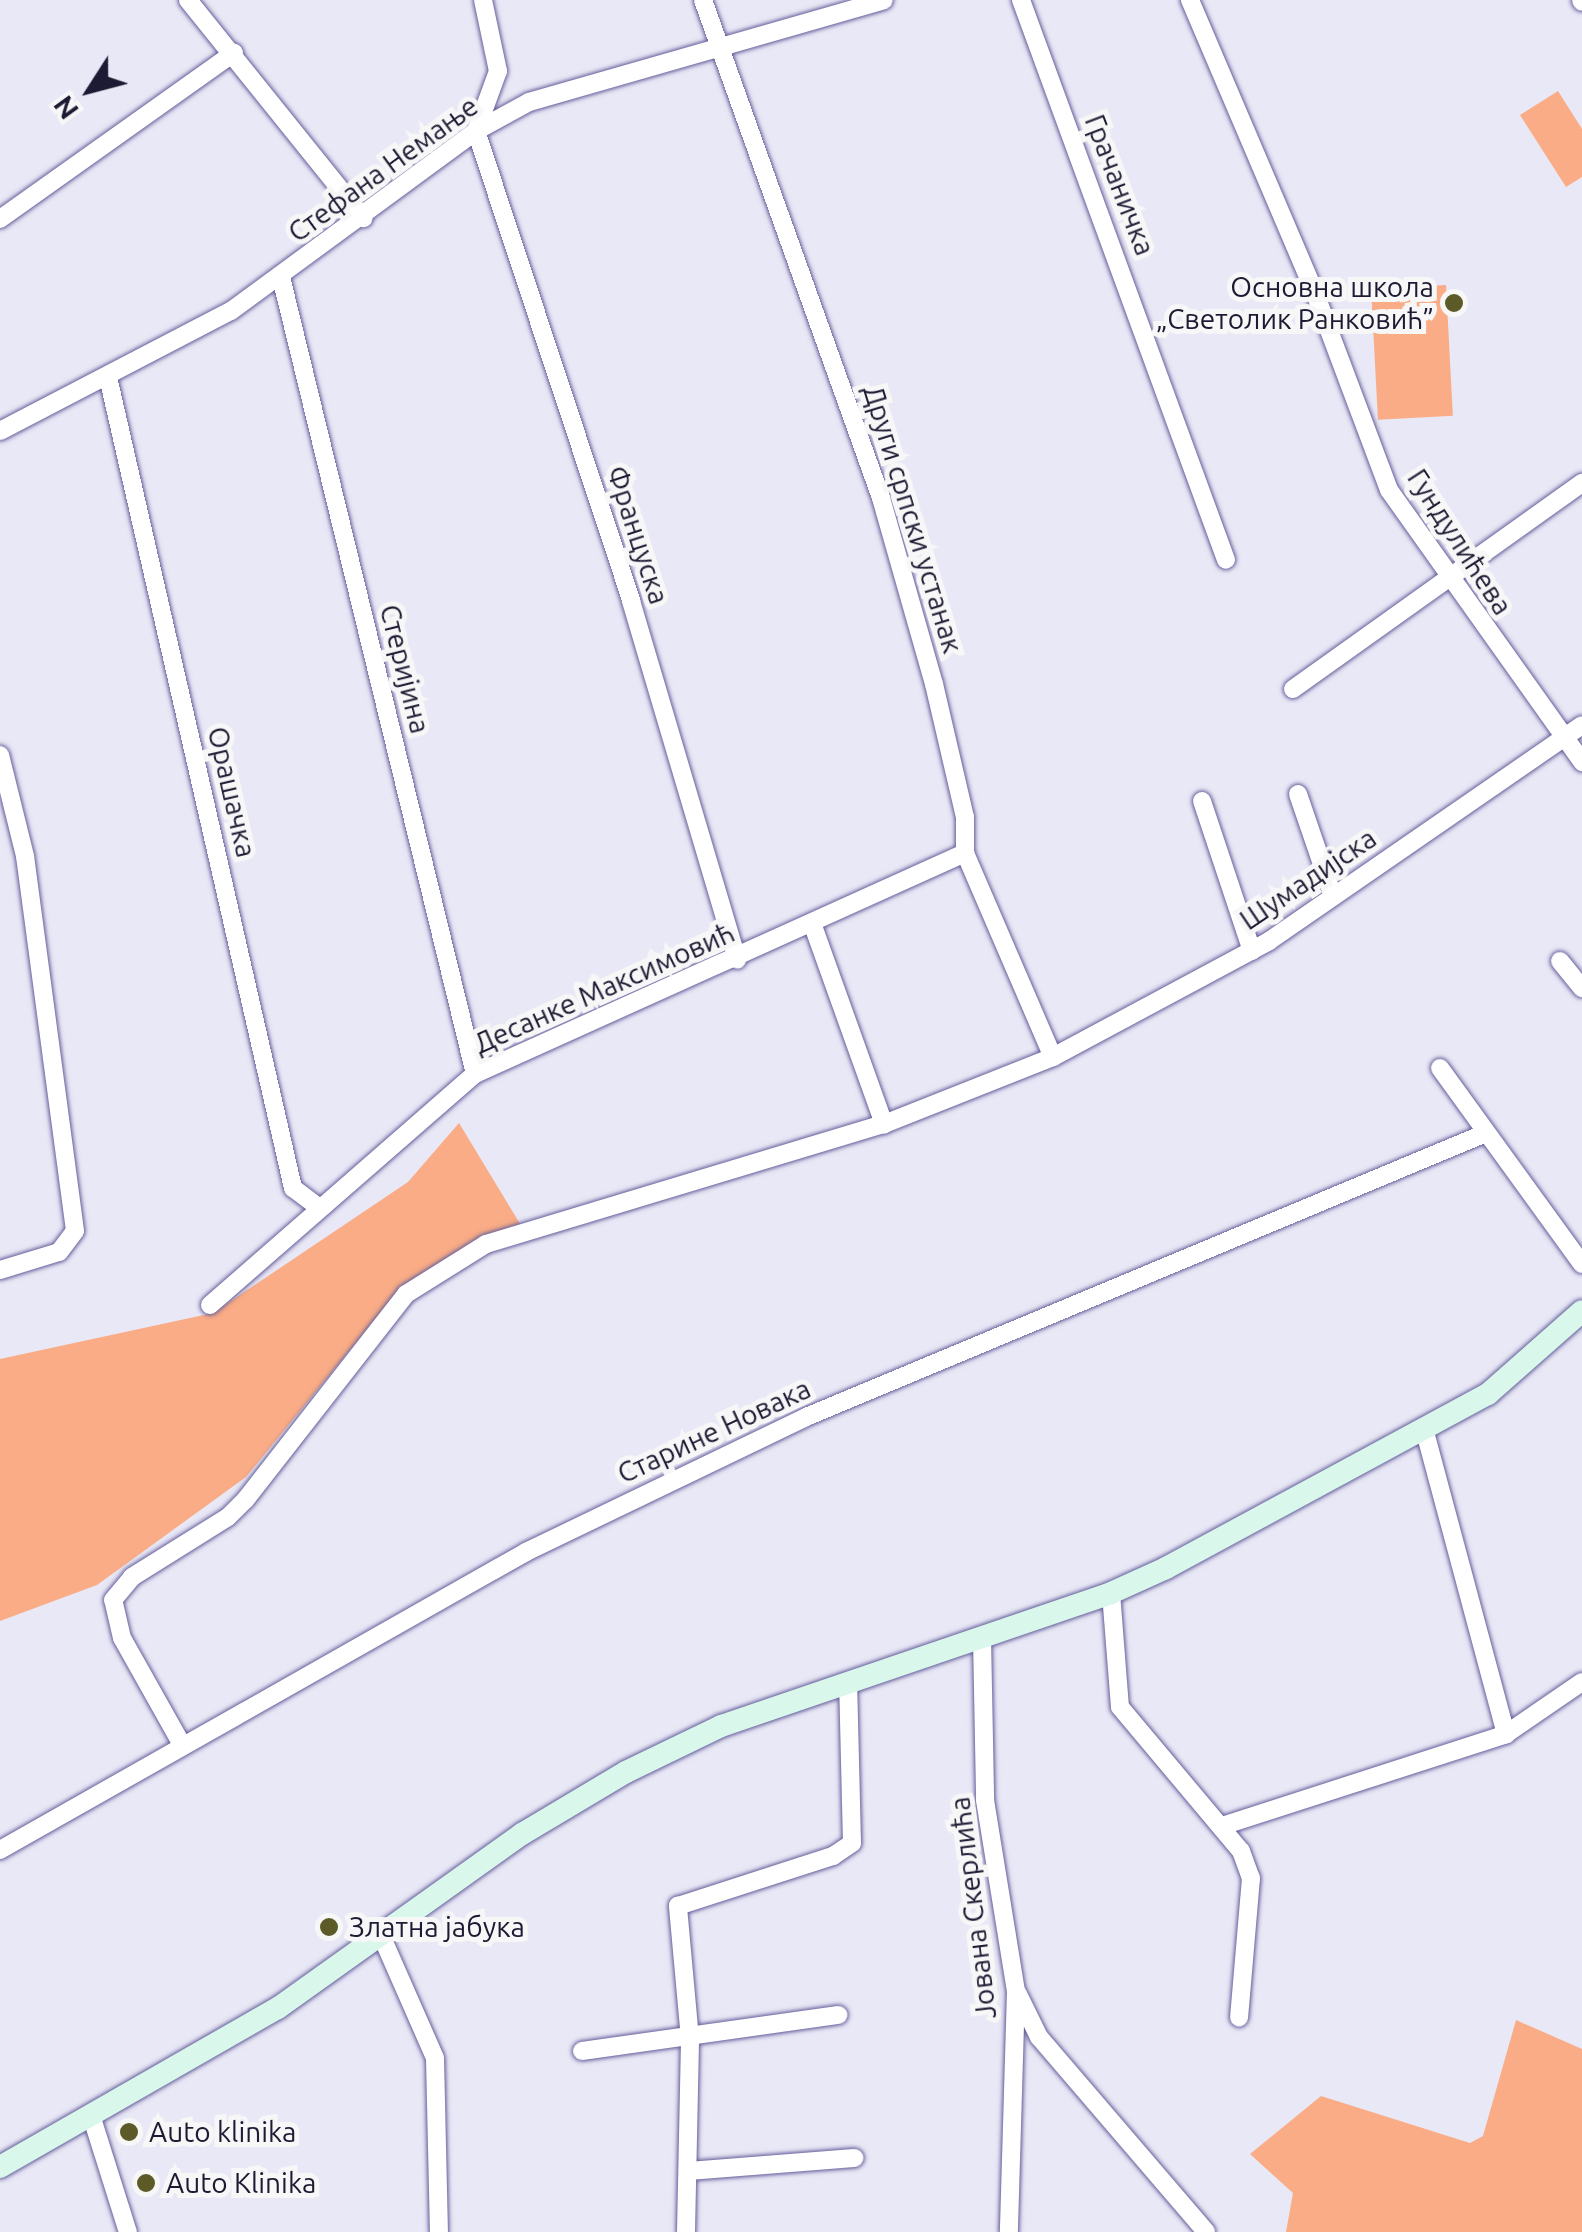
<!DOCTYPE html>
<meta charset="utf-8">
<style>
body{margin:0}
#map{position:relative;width:1582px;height:2232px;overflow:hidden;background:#e9e8f6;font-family:Ubuntu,sans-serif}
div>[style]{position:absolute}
.green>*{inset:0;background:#f9ac85;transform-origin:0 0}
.roads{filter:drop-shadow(0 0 2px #645e9b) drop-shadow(0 0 2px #645e9b)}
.street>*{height:18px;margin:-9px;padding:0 9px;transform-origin:9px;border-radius:9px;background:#fff}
.secondary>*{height:22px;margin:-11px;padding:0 11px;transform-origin:11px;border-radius:11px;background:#daf7ec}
.dots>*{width:28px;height:28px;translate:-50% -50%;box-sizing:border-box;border:5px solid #f7f7f7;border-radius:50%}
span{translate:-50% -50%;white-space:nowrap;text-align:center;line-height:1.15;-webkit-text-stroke:10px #f7f7f7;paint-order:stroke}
.street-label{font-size:28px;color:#1d1a33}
.poi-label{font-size:28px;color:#1d1a33}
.right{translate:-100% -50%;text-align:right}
.left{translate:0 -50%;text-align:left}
.north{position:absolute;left:40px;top:40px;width:100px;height:100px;-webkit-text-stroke:8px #f7f7f7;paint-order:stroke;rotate:234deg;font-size:28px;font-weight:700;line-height:40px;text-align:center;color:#1d1a33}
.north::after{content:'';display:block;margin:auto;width:35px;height:45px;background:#1d1a33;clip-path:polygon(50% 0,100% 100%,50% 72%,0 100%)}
</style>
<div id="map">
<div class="green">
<div style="clip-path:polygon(1558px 91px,1582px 129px,1582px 177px,1566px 187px,1520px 115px)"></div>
<div style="left:1446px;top:285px;width:131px;height:75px;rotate:87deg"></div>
<div style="clip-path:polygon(459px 1123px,525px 1232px,399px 1290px,246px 1477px,97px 1585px,0 1621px,0 1359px,213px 1313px,408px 1182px)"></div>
<div style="clip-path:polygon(1516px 2020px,1582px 2049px,1582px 2232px,1286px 2232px,1293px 2193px,1250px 2154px,1321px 2096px,1470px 2143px,1483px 2136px)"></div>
</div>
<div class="roads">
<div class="street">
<div style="left:188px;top:0;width:280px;rotate:51.2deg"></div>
<div style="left:483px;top:0;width:73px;rotate:78.1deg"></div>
<div style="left:498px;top:71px;width:64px;rotate:110.1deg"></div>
<div style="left:476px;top:131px;width:495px;rotate:71.7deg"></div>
<div style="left:631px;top:601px;width:374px;rotate:73.5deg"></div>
<div style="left:703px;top:0;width:529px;rotate:70.33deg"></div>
<div style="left:881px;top:498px;width:193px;rotate:74.1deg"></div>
<div style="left:934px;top:684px;width:137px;rotate:76.9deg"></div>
<div style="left:965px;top:817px;width:36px;rotate:90deg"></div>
<div style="left:965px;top:853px;width:222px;rotate:66.7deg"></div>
<div style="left:1021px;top:0;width:596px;rotate:69.89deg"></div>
<div style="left:1190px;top:0;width:319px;rotate:66.9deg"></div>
<div style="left:1315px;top:293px;width:210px;rotate:69.4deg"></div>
<div style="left:1389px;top:490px;width:334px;rotate:54.6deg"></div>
<div style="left:1581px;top:0;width:2px;rotate:63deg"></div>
<div style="left:0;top:219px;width:287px;rotate:-35.4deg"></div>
<div style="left:281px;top:277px;width:820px;rotate:76.32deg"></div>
<div style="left:108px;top:377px;width:832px;rotate:77.15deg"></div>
<div style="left:293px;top:1188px;width:31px;rotate:37deg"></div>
<div style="left:0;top:431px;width:260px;rotate:-27.5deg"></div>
<div style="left:231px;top:311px;width:304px;rotate:-36.3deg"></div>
<div style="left:476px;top:131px;width:60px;rotate:-28.7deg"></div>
<div style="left:529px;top:102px;width:369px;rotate:-16deg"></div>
<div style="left:1293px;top:689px;width:355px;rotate:-35.5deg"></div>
<div style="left:0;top:755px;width:104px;rotate:76.1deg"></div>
<div style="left:25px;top:856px;width:378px;rotate:82.4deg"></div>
<div style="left:75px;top:1231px;width:26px;rotate:127deg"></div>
<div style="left:59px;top:1252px;width:62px;rotate:163deg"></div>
<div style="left:1298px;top:794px;width:108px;rotate:71.1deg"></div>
<div style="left:1202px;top:801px;width:158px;rotate:71.6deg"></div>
<div style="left:812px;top:923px;width:214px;rotate:70.3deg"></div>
<div style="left:1560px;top:961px;width:35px;rotate:51deg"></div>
<div style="left:1440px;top:1068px;width:242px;rotate:54.1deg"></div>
<div style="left:210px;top:1305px;width:352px;rotate:-41.1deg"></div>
<div style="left:475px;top:1074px;width:538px;rotate:-24.28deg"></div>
<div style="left:1425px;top:1432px;width:313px;rotate:75deg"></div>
<div style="left:1111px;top:1593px;width:114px;rotate:85.5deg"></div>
<div style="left:1120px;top:1707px;width:188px;rotate:50deg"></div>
<div style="left:1241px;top:1851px;width:29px;rotate:70deg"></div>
<div style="left:1251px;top:1878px;width:140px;rotate:94.9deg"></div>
<div style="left:982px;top:1637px;width:163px;rotate:88.9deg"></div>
<div style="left:985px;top:1800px;width:193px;rotate:80.8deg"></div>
<div style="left:1016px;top:1991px;width:241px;rotate:91.7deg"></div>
<div style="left:181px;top:1743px;width:120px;rotate:-119.3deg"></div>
<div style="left:122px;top:1638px;width:39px;rotate:-103deg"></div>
<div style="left:113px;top:1600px;width:30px;rotate:-50deg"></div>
<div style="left:132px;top:1577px;width:113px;rotate:-32deg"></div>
<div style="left:228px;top:1517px;width:25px;rotate:-45deg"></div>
<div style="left:246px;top:1499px;width:260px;rotate:-52deg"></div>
<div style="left:406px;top:1294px;width:94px;rotate:-32deg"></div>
<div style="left:486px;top:1244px;width:416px;rotate:-16.8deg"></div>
<div style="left:884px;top:1124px;width:182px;rotate:-21.6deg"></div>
<div style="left:1053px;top:1057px;width:245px;rotate:-28.2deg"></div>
<div style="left:1269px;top:941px;width:380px;rotate:-34.6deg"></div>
<div style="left:1222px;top:1826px;width:299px;rotate:-17.9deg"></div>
<div style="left:1506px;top:1734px;width:92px;rotate:-34.4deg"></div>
<div style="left:0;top:1850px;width:605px;rotate:-29.53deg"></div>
<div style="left:526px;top:1552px;width:311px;rotate:-25.7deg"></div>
<div style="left:806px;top:1417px;width:737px;rotate:-22.67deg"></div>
<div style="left:381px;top:1935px;width:134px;rotate:66.3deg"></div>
<div style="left:435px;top:2058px;width:174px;rotate:88.7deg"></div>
<div style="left:1018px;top:1994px;width:48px;rotate:64deg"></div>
<div style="left:1039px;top:2037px;width:257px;rotate:49.4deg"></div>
<div style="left:582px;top:2051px;width:259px;rotate:-8deg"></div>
<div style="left:91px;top:2115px;width:123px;rotate:72.5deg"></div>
<div style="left:688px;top:2171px;width:167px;rotate:-4.5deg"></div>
<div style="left:686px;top:2232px;width:193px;rotate:-88.8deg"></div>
<div style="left:690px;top:2039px;width:134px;rotate:-95.2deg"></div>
<div style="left:678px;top:1906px;width:163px;rotate:-17.9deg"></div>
<div style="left:833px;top:1856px;width:23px;rotate:-34deg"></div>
<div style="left:852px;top:1843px;width:160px;rotate:-91.4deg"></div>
</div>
<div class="secondary">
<div style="left:0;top:2167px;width:320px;rotate:-29.8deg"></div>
<div style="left:278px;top:2008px;width:300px;rotate:-35.5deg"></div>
<div style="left:522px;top:1834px;width:121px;rotate:-30.8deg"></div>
<div style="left:626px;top:1772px;width:106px;rotate:-25.8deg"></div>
<div style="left:721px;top:1726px;width:412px;rotate:-18.8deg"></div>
<div style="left:1111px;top:1593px;width:60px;rotate:-24.4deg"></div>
<div style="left:1166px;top:1568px;width:366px;rotate:-28.4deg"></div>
<div style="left:1488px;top:1394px;width:125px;rotate:-41.4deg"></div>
</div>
</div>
<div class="dots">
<div style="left:1454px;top:303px;background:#5c5a27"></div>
<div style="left:329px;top:1927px;background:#5c5a27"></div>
<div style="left:129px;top:2132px;background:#5c5a27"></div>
<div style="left:146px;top:2183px;background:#5c5a27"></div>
</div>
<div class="street-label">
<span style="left:383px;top:169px;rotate:-36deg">Стефана Немање</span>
<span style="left:1120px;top:185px;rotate:69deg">Грачаничка</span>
<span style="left:913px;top:519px;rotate:73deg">Други српски устанак</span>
<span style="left:638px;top:535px;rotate:72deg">Француска</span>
<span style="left:1460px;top:542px;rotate:57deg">Гундулићева</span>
<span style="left:405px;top:669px;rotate:76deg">Стеријина</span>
<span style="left:232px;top:792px;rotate:77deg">Орашачка</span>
<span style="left:1308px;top:879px;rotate:-34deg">Шумадијска</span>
<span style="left:604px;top:988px;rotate:-24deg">Десанке Максимовић</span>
<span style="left:714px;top:1431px;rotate:-25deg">Старине Новака</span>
<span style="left:973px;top:1908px;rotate:-97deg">Јована Скерлића</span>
</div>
<div class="poi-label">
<span class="right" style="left:1434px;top:303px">Основна школа<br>„Светолик Ранковић”</span>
<span class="left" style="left:349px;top:1927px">Златна јабука</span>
<span class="left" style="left:149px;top:2132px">Auto klinika</span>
<span class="left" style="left:166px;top:2183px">Auto Klinika</span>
</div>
<div class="north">N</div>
</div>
